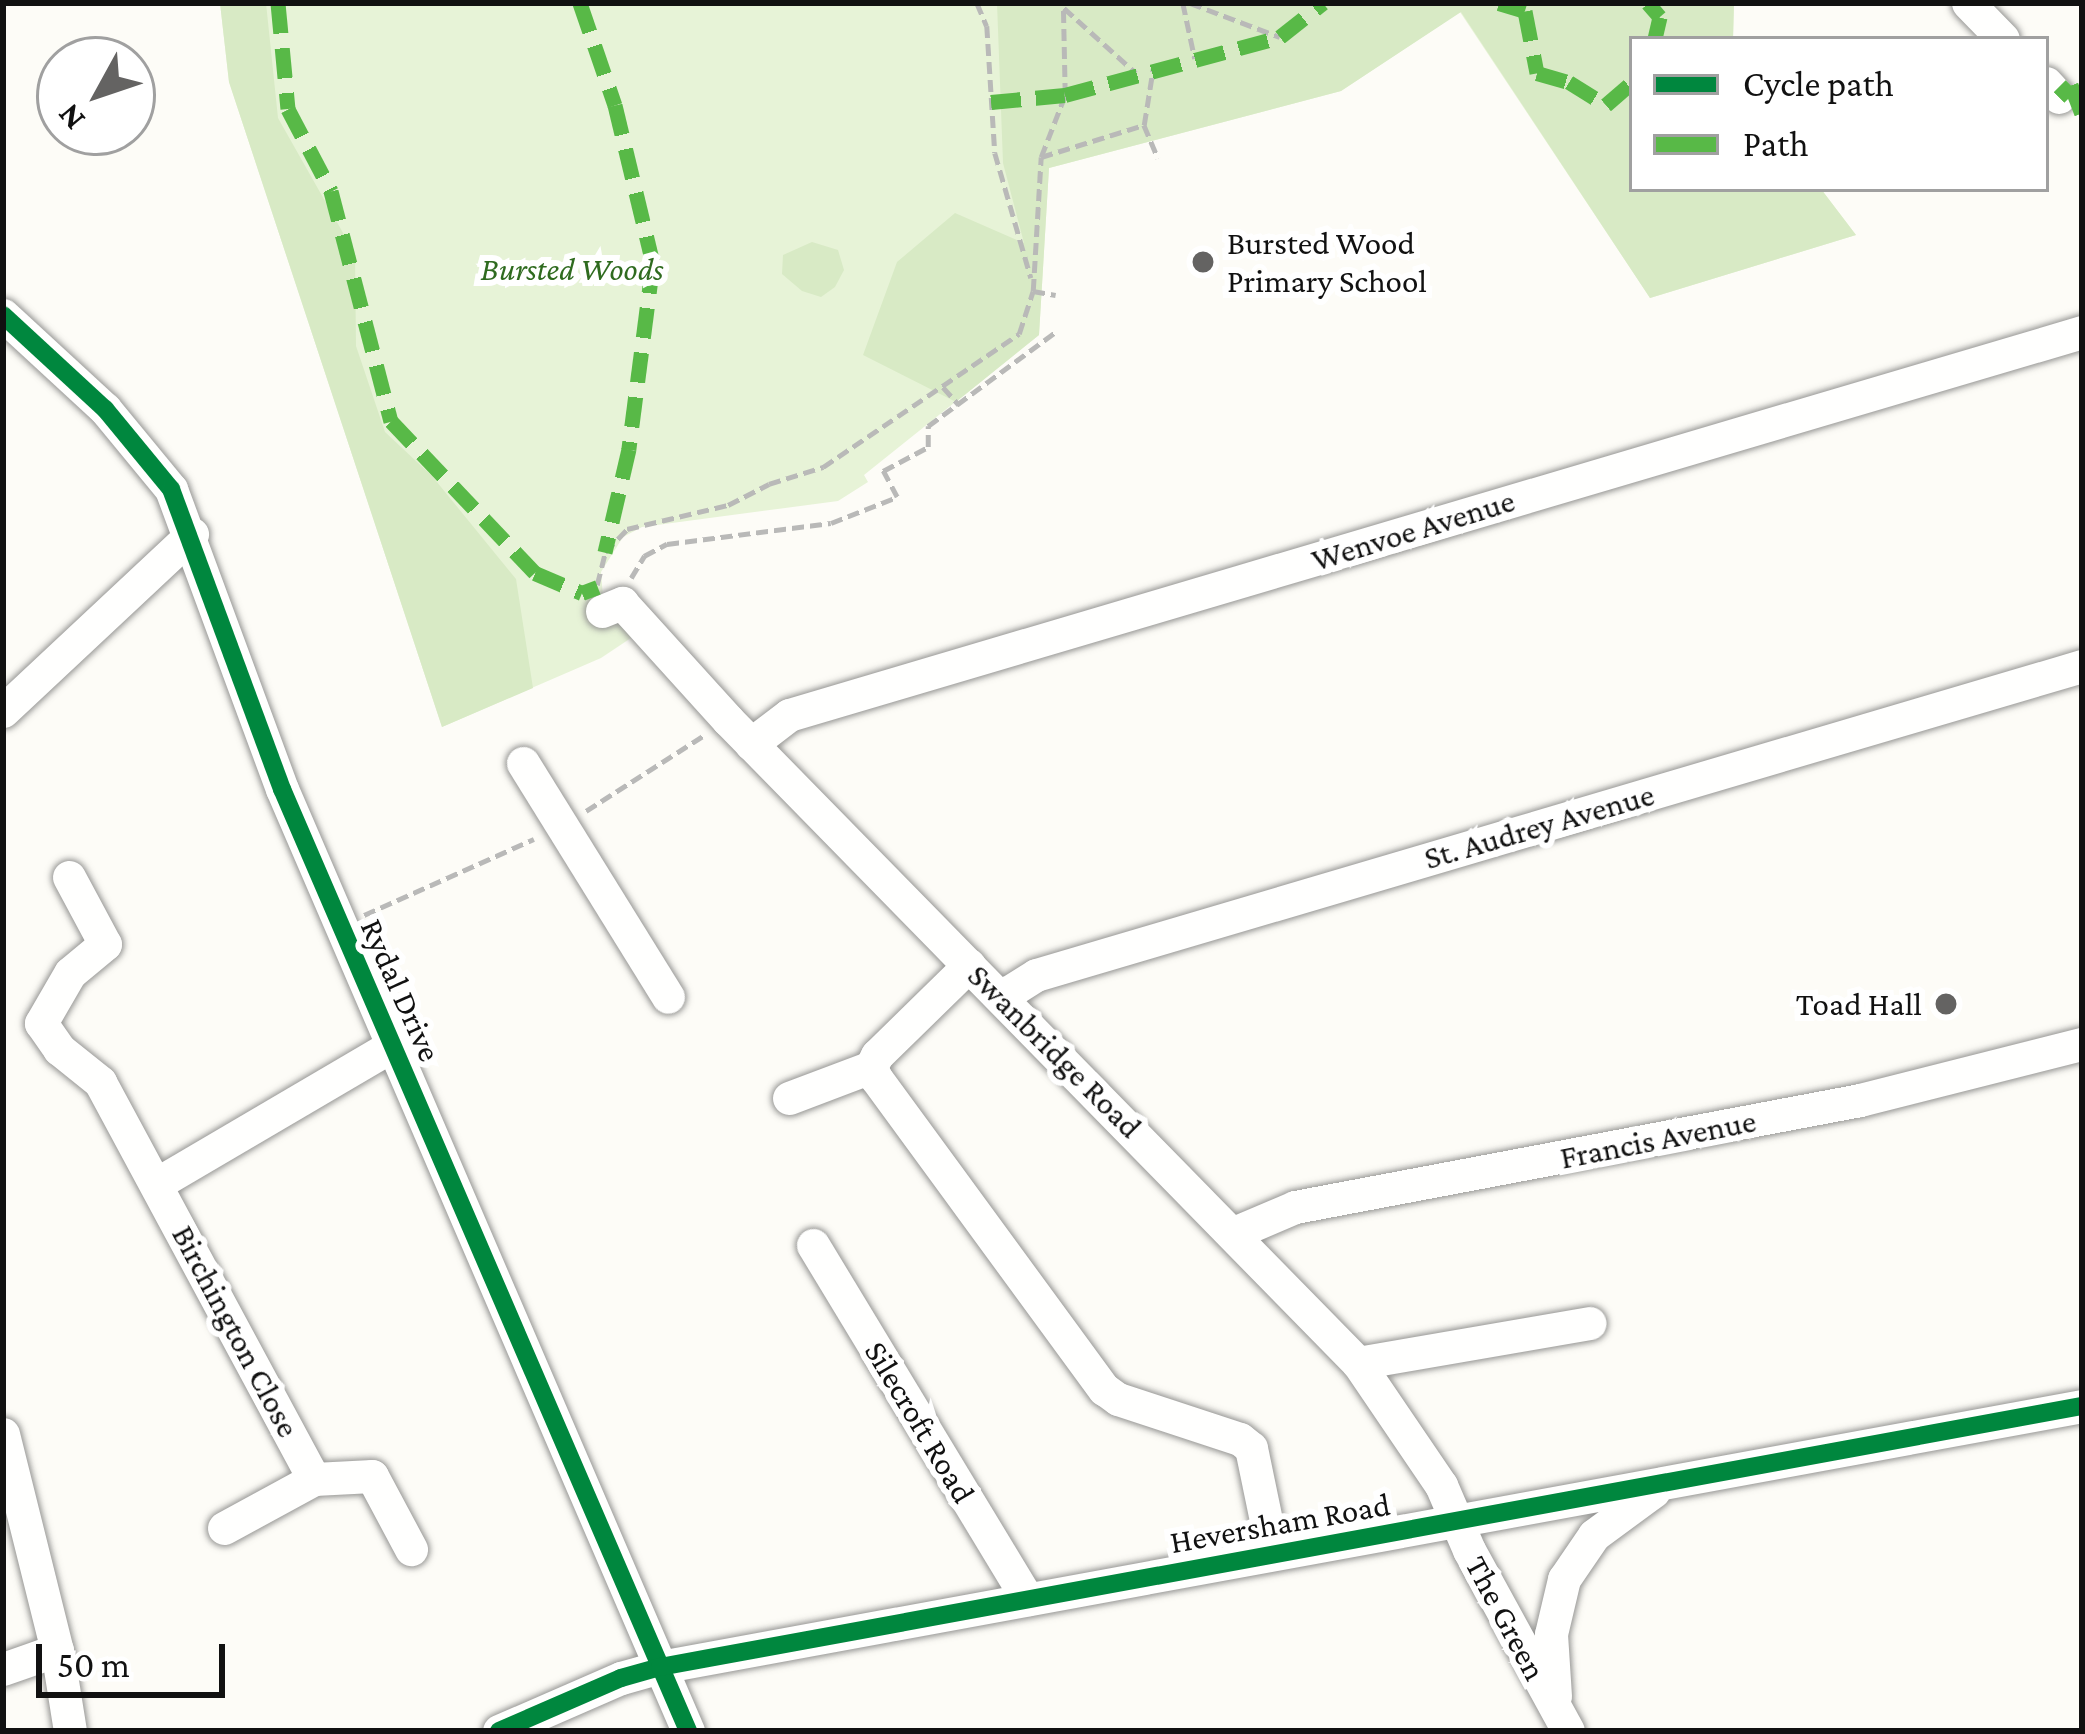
<!DOCTYPE html>
<style>
body{margin:0}
#map{position:relative;width:2085px;height:1734px;overflow:hidden;background:#fdfcf7;font-family:"Crimson Pro",serif}
div>[style]{position:absolute}
.green>*{inset:0;background:#e7f3d7}
.forest>*{inset:0;background:#d8eac5}
.path>*{height:4.5px;margin-top:-2.25px;transform-origin:0;background:repeating-linear-gradient(90deg,#b9b9b8 0 12px,transparent 0 18px)}
.roads{filter:drop-shadow(0 0 3px #979795) drop-shadow(0 0 3px #979795)}
.minor>*{height:33px;margin:-16.5px;padding:0 16.5px;transform-origin:16.5px;border-radius:16.5px;background:#fffffe}
.quiet>*{height:15px;margin-top:-7.5px;transform-origin:0;background:repeating-linear-gradient(90deg,#58b947 0 30px,transparent 0 45px)}
.cycleway>*{height:18px;margin:-9px;padding:0 9px;transform-origin:9px;border-radius:9px;background:#00873e}
.dots>*{width:33px;height:33px;translate:-50% -50%;box-sizing:border-box;border:6px solid #fff;border-radius:50%}
span{translate:-50% -50%;white-space:nowrap;text-align:center;line-height:1.15;-webkit-text-stroke:12px #fff;paint-order:stroke}
.poi-label{font-size:33px;color:#111}
.left{translate:0 -50%;text-align:left}
.right{translate:-100% -50%;text-align:right}
.park-label{font-size:33px;color:#2f6b1f;font-style:italic}
.street-label{font-size:33px;color:#111}
.frame{position:absolute;inset:0;border:6px solid #111;pointer-events:none}
.legend{position:absolute;left:1629px;top:36px;width:420px;height:156px;box-sizing:border-box;background:#fff;border:3px solid #a0a0a0;margin:0;padding:15px 21px;list-style:none;font-size:36px;color:#111}
.legend li{display:flex;align-items:center;gap:24px;height:60px}
.legend b{width:60px;border:3px solid #a0a0a0}
.north{position:absolute;left:36px;top:36px;width:120px;height:120px;box-sizing:border-box;background:#fff;border:3px solid #a0a0a0;border-radius:50%;rotate:230deg;font-size:33px;font-weight:700;line-height:48px;text-align:center;color:#111}
.north::after{content:'';display:block;margin:auto;width:42px;height:54px;background:#646362;clip-path:polygon(50% 0,100% 100%,50% 72%,0 100%)}
.scale{position:absolute;left:36px;top:1644px;width:189px;height:54px;box-sizing:border-box;border:6px solid #111;border-top:0;padding-left:15px;font-size:36px;line-height:42px;white-space:nowrap;color:#111;-webkit-text-stroke:9px #fff;paint-order:stroke}
</style>
<div id="map">
<div class="green">
<div style="clip-path:polygon(220px 3px,1734px 3px,1733px 39px,1632px 39px,1632px 189px,1821px 189px,1856px 235px,1650px 298px,1460px 12px,1341px 91px,1049px 168px,1039px 335px,864px 475px,868px 482px,838px 501px,642px 527px,623px 537px,601px 572px,603px 597px,634px 636px,601px 658px,442px 727px,229px 82px)"></div>
</div>
<div class="forest">
<div style="clip-path:polygon(220px 3px,266px 3px,278px 118px,355px 254px,356px 346px,385px 432px,432px 476px,516px 579px,533px 688px,442px 727px,229px 82px)"></div>
<div style="clip-path:polygon(997px 3px,1734px 3px,1733px 39px,1632px 39px,1632px 189px,1821px 189px,1856px 235px,1650px 298px,1461px 12px,1341px 91px,1049px 168px,1039px 335px,956px 402px,863px 355px,897px 262px,955px 213px,1024px 243px,1003px 163px)"></div>
<div style="clip-path:polygon(812px 242px,838px 250px,844px 270px,835px 287px,821px 297px,802px 291px,782px 274px,783px 255px)"></div>
</div>
<div class="path">
<div style="left:977px;top:3px;width:25px;rotate:67deg"></div>
<div style="left:987px;top:26px;width:127px;rotate:86.4deg"></div>
<div style="left:995px;top:153px;width:130px;rotate:73.9deg"></div>
<div style="left:1183px;top:3px;width:57px;rotate:77.9deg"></div>
<div style="left:1190px;top:3px;width:96px;rotate:20.7deg"></div>
<div style="left:1064px;top:8px;width:97px;rotate:42.1deg"></div>
<div style="left:1144px;top:125px;width:57px;rotate:-80.9deg"></div>
<div style="left:1041px;top:157px;width:66px;rotate:-68.8deg"></div>
<div style="left:1065px;top:95px;width:92px;rotate:-91.2deg"></div>
<div style="left:1033px;top:291px;width:23px;rotate:10deg"></div>
<div style="left:943px;top:387px;width:24px;rotate:48deg"></div>
<div style="left:631px;top:578px;width:26px;rotate:-59deg"></div>
<div style="left:644px;top:556px;width:26px;rotate:-28deg"></div>
<div style="left:667px;top:544px;width:165px;rotate:-7.3deg"></div>
<div style="left:831px;top:523px;width:71px;rotate:-21.5deg"></div>
<div style="left:897px;top:497px;width:30px;rotate:-118deg"></div>
<div style="left:883px;top:471px;width:51px;rotate:-28.1deg"></div>
<div style="left:928px;top:447px;width:21px;rotate:-90deg"></div>
<div style="left:928px;top:426px;width:157px;rotate:-36.4deg"></div>
<div style="left:597px;top:585px;width:34px;rotate:-76deg"></div>
<div style="left:605px;top:552px;width:32px;rotate:-46deg"></div>
<div style="left:627px;top:529px;width:104px;rotate:-13.4deg"></div>
<div style="left:728px;top:505px;width:46px;rotate:-27.1deg"></div>
<div style="left:769px;top:484px;width:57px;rotate:-17.5deg"></div>
<div style="left:823px;top:467px;width:237px;rotate:-34.2deg"></div>
<div style="left:1019px;top:334px;width:45px;rotate:-72deg"></div>
<div style="left:1033px;top:291px;width:134px;rotate:-86.6deg"></div>
<div style="left:1041px;top:157px;width:108px;rotate:-17.3deg"></div>
<div style="left:1144px;top:125px;width:36px;rotate:67deg"></div>
<div style="left:586px;top:811px;width:139px;rotate:-32.7deg"></div>
<div style="left:364px;top:915px;width:186px;rotate:-24.1deg"></div>
</div>
<div class="roads">
<div class="minor">
<div style="left:1968px;top:3px;width:50px;rotate:45.8deg"></div>
<div style="left:2046px;top:83px;width:19px;rotate:47deg"></div>
<div style="left:3px;top:315px;width:139px;rotate:42.7deg"></div>
<div style="left:105px;top:409px;width:104px;rotate:50.5deg"></div>
<div style="left:171px;top:489px;width:320px;rotate:69.7deg"></div>
<div style="left:282px;top:789px;width:1026px;rotate:66.68deg"></div>
<div style="left:602px;top:611px;width:22px;rotate:-22deg"></div>
<div style="left:622px;top:603px;width:158px;rotate:47.8deg"></div>
<div style="left:728px;top:720px;width:900px;rotate:45.59deg"></div>
<div style="left:1358px;top:1363px;width:148px;rotate:55.8deg"></div>
<div style="left:1441px;top:1485px;width:71px;rotate:66.7deg"></div>
<div style="left:1469px;top:1550px;width:206px;rotate:61.3deg"></div>
<div style="left:3px;top:711px;width:259px;rotate:-43.1deg"></div>
<div style="left:751px;top:744px;width:48px;rotate:-37.3deg"></div>
<div style="left:789px;top:715px;width:1349px;rotate:-16.5deg"></div>
<div style="left:523px;top:763px;width:275px;rotate:58.2deg"></div>
<div style="left:69px;top:877px;width:76px;rotate:61.8deg"></div>
<div style="left:105px;top:944px;width:45px;rotate:140.4deg"></div>
<div style="left:70px;top:973px;width:58px;rotate:120.1deg"></div>
<div style="left:41px;top:1023px;width:32px;rotate:55deg"></div>
<div style="left:59px;top:1049px;width:53px;rotate:38.8deg"></div>
<div style="left:100px;top:1082px;width:451px;rotate:61.7deg"></div>
<div style="left:314px;top:1479px;width:58px;rotate:-3deg"></div>
<div style="left:372px;top:1476px;width:83px;rotate:61.9deg"></div>
<div style="left:969px;top:965px;width:129px;rotate:135.6deg"></div>
<div style="left:877px;top:1055px;width:13px;rotate:117deg"></div>
<div style="left:871px;top:1067px;width:12px;rotate:66deg"></div>
<div style="left:876px;top:1078px;width:386px;rotate:53.8deg"></div>
<div style="left:1104px;top:1389px;width:17px;rotate:36deg"></div>
<div style="left:1118px;top:1399px;width:128px;rotate:18.2deg"></div>
<div style="left:1240px;top:1439px;width:14px;rotate:39deg"></div>
<div style="left:1251px;top:1448px;width:108px;rotate:78.3deg"></div>
<div style="left:1001px;top:997px;width:41px;rotate:-32.2deg"></div>
<div style="left:1036px;top:975px;width:1091px;rotate:-16.46deg"></div>
<div style="left:789px;top:1098px;width:88px;rotate:-20.7deg"></div>
<div style="left:158px;top:1183px;width:273px;rotate:-30.4deg"></div>
<div style="left:1234px;top:1233px;width:66px;rotate:-23.1deg"></div>
<div style="left:1295px;top:1207px;width:575px;rotate:-10.72deg"></div>
<div style="left:1860px;top:1100px;width:229px;rotate:-14.2deg"></div>
<div style="left:813px;top:1245px;width:414px;rotate:58.8deg"></div>
<div style="left:1358px;top:1363px;width:235px;rotate:-9.8deg"></div>
<div style="left:3px;top:1434px;width:223px;rotate:76deg"></div>
<div style="left:57px;top:1650px;width:82px;rotate:80.9deg"></div>
<div style="left:224px;top:1528px;width:102px;rotate:-28.6deg"></div>
<div style="left:3px;top:1669px;width:57px;rotate:-19.4deg"></div>
<div style="left:1555px;top:1696px;width:62px;rotate:-93.7deg"></div>
<div style="left:1551px;top:1634px;width:57px;rotate:-76.7deg"></div>
<div style="left:1564px;top:1579px;width:53px;rotate:-55.7deg"></div>
<div style="left:1594px;top:1535px;width:74px;rotate:-36.3deg"></div>
<div style="left:499px;top:1731px;width:133px;rotate:-23.5deg"></div>
<div style="left:621px;top:1678px;width:41px;rotate:-15.8deg"></div>
<div style="left:660px;top:1667px;width:1446px;rotate:-10.4deg"></div>
</div>
</div>
<div class="quiet">
<div style="left:278px;top:3px;width:106px;rotate:84.6deg"></div>
<div style="left:288px;top:109px;width:93px;rotate:62.3deg"></div>
<div style="left:331px;top:191px;width:238px;rotate:75.4deg"></div>
<div style="left:391px;top:421px;width:209px;rotate:46.5deg"></div>
<div style="left:535px;top:573px;width:51px;rotate:23.1deg"></div>
<div style="left:582px;top:593px;width:17px;rotate:-21deg"></div>
<div style="left:580px;top:3px;width:108px;rotate:71.1deg"></div>
<div style="left:615px;top:105px;width:163px;rotate:76.5deg"></div>
<div style="left:653px;top:263px;width:188px;rotate:97.4deg"></div>
<div style="left:629px;top:449px;width:106px;rotate:103.1deg"></div>
<div style="left:1499px;top:3px;width:27px;rotate:17deg"></div>
<div style="left:1525px;top:11px;width:63px;rotate:79deg"></div>
<div style="left:1537px;top:73px;width:33px;rotate:16deg"></div>
<div style="left:1569px;top:82px;width:44px;rotate:31.9deg"></div>
<div style="left:1606px;top:105px;width:35px;rotate:-41deg"></div>
<div style="left:1648px;top:3px;width:18px;rotate:49deg"></div>
<div style="left:1660px;top:17px;width:23px;rotate:103deg"></div>
<div style="left:2059px;top:97px;width:17px;rotate:-45deg"></div>
<div style="left:2071px;top:85px;width:30px;rotate:69deg"></div>
<div style="left:991px;top:102px;width:74px;rotate:-5.4deg"></div>
<div style="left:1065px;top:95px;width:223px;rotate:-15.1deg"></div>
<div style="left:1280px;top:37px;width:55px;rotate:-38.3deg"></div>
</div>
<div class="cycleway">
<div style="left:3px;top:315px;width:139px;rotate:42.7deg"></div>
<div style="left:105px;top:409px;width:104px;rotate:50.5deg"></div>
<div style="left:171px;top:489px;width:320px;rotate:69.7deg"></div>
<div style="left:282px;top:789px;width:1026px;rotate:66.68deg"></div>
<div style="left:499px;top:1731px;width:133px;rotate:-23.5deg"></div>
<div style="left:621px;top:1678px;width:41px;rotate:-15.8deg"></div>
<div style="left:660px;top:1667px;width:1446px;rotate:-10.4deg"></div>
</div>
<div class="dots">
<div style="left:1203px;top:262px;background:#646362"></div>
<div style="left:1946px;top:1004px;background:#646362"></div>
</div>
<div class="poi-label">
<span class="left" style="left:1227px;top:262px">Bursted Wood<br>Primary School</span>
<span class="right" style="left:1922px;top:1004px">Toad Hall</span>
</div>
<div class="park-label">
<span style="left:572px;top:269px">Bursted Woods</span>
</div>
<div class="street-label">
<span style="left:1413px;top:530px;rotate:-17deg">Wenvoe Avenue</span>
<span style="left:1539px;top:826px;rotate:-16deg">St. Audrey Avenue</span>
<span style="left:401px;top:990px;rotate:66deg">Rydal Drive</span>
<span style="left:1055px;top:1051px;rotate:45deg">Swanbridge Road</span>
<span style="left:1658px;top:1139px;rotate:-11deg">Francis Avenue</span>
<span style="left:236px;top:1331px;rotate:62deg">Birchington Close</span>
<span style="left:920px;top:1422px;rotate:59deg">Silecroft Road</span>
<span style="left:1280px;top:1523px;rotate:-10deg">Heversham Road</span>
<span style="left:1506px;top:1618px;rotate:62deg">The Green</span>
</div>
<div class="frame"></div>
<ul class="legend">
<li><b style="height:15px;background:#00873e"></b>Cycle path</li>
<li><b style="height:15px;background:#58b947"></b>Path</li>
</ul>
<div class="north">N</div>
<div class="scale">50 m</div>
</div>
